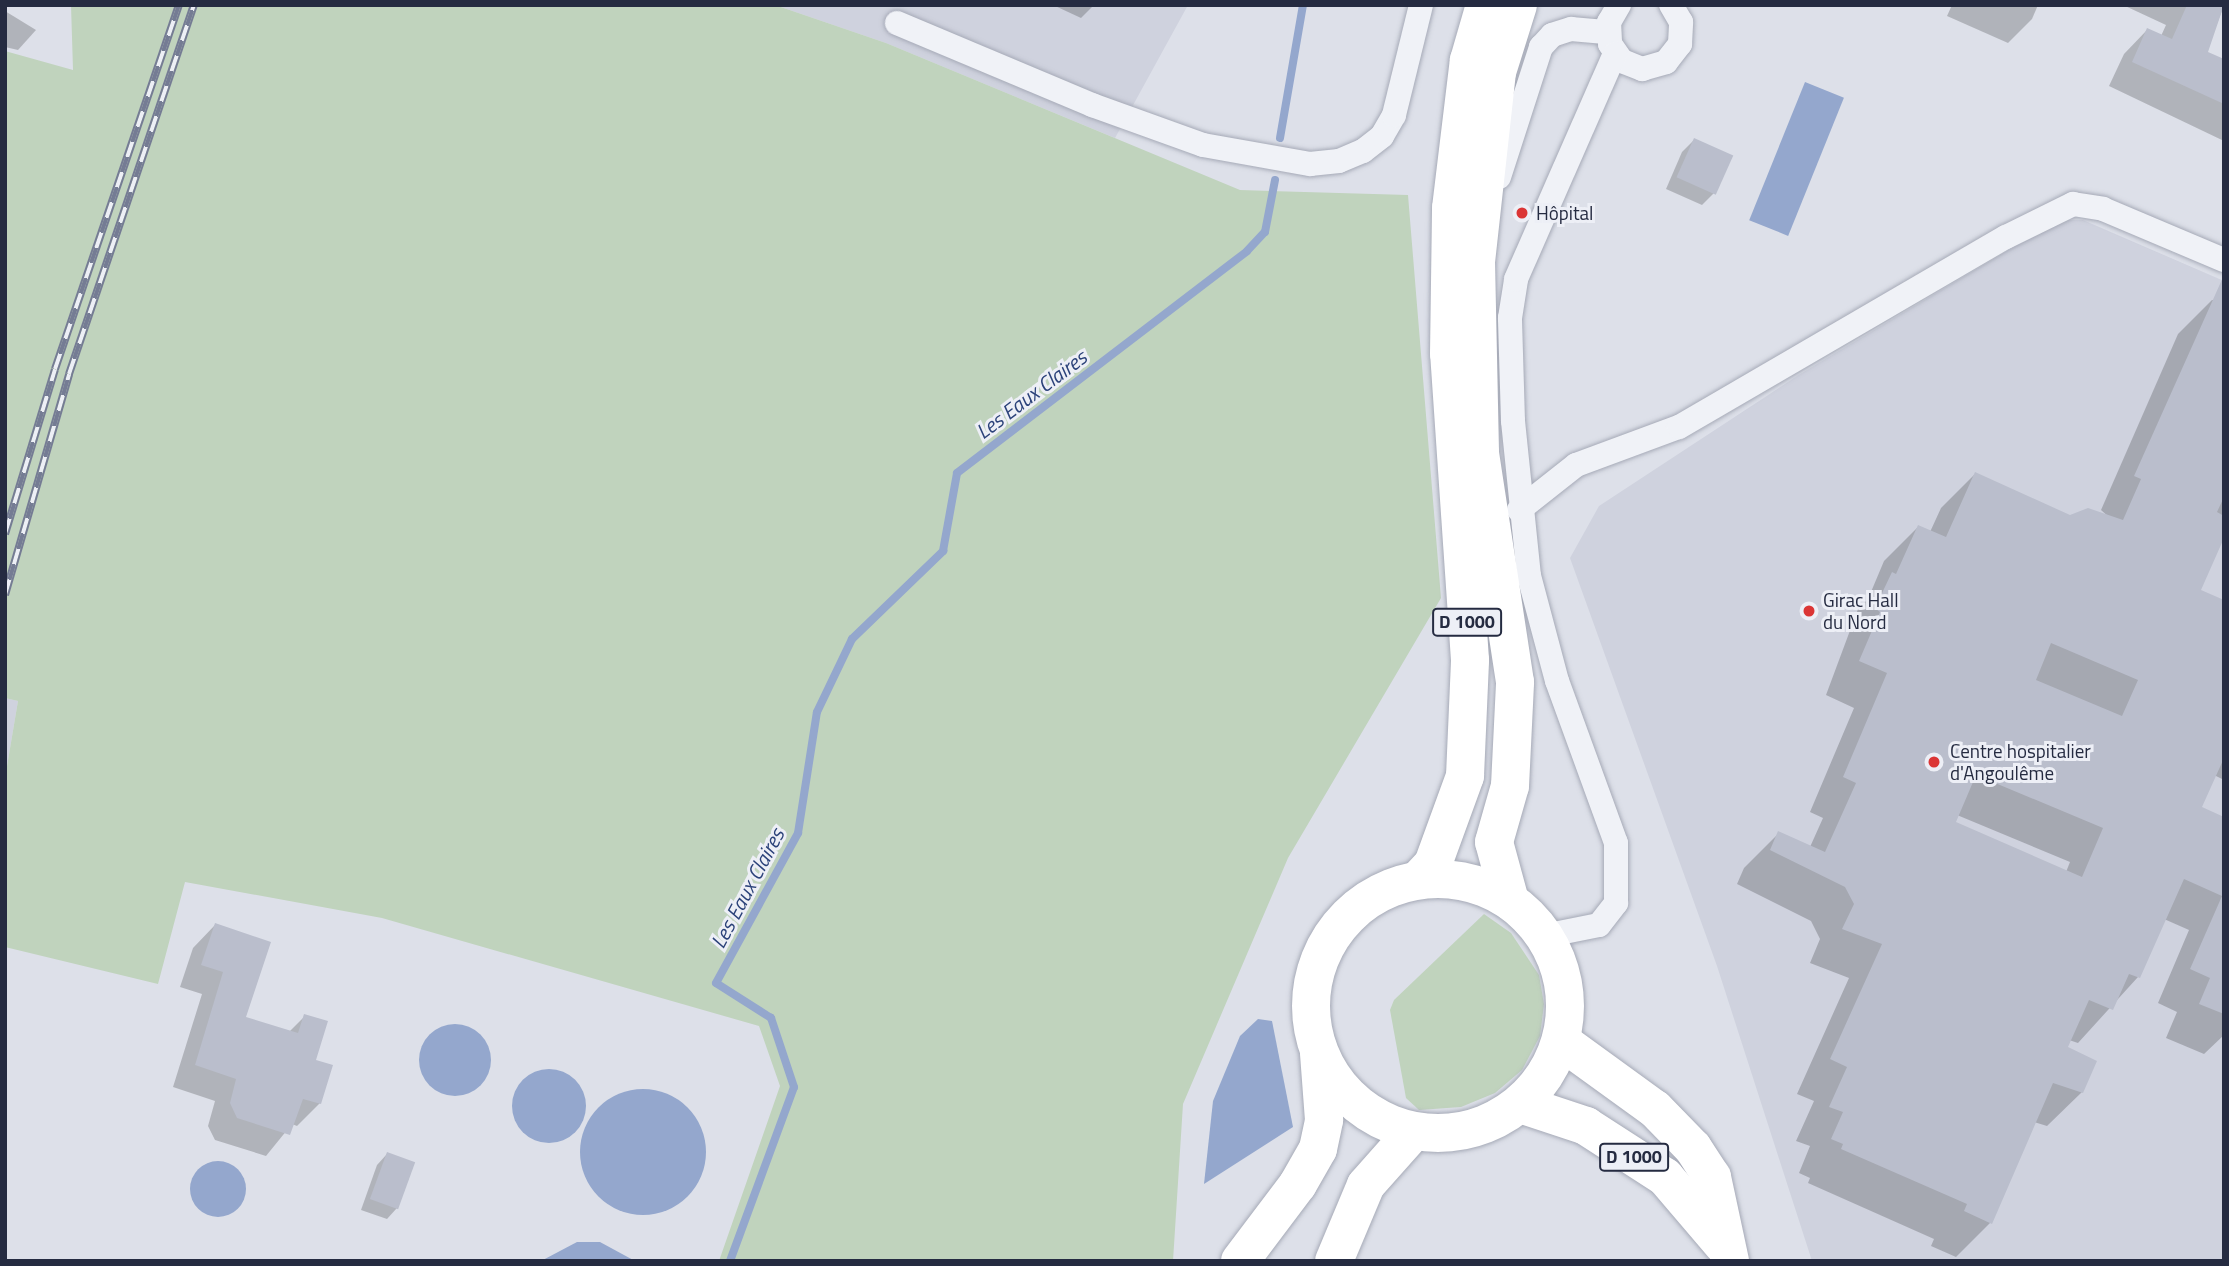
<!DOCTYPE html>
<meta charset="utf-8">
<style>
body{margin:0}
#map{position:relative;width:2229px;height:1266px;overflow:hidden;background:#dde0e9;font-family:"Titillium Web",sans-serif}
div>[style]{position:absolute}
.built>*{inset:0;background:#cfd2de}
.green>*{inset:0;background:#c0d3bd}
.water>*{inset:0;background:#94a7cd;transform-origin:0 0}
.round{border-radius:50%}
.shadow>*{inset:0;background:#0003}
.stream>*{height:8px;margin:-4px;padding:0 4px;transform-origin:4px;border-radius:4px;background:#94a7cd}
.building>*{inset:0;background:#babecc;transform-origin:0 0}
.roads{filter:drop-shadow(0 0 2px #a6aab7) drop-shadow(0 0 2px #a6aab7)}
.minor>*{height:24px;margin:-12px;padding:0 12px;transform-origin:12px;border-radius:12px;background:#f0f2f7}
.primary>*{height:38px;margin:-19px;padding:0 19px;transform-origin:19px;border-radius:19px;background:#fff}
.primary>.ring{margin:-19px;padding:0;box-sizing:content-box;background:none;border:38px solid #fff;border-radius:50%}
.trunk>*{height:38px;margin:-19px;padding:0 19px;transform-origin:19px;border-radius:19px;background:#fff}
.rail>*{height:8px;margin-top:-4px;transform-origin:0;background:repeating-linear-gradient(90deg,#edeff6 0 16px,#757c94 0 32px);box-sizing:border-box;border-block:2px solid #757c94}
.dots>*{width:19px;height:19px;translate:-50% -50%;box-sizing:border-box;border:4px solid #edeff6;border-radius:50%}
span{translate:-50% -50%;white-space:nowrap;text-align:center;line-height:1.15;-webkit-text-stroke:6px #edeff6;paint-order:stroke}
.shield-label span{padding:2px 5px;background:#edeff6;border:2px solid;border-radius:5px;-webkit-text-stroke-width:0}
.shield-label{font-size:18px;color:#252b41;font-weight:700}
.poi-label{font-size:19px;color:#252b41}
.left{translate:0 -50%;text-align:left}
.water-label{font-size:21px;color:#2b4279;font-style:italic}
.frame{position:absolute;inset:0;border:7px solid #252b41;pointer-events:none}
</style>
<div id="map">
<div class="built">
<div style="clip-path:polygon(775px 5px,1188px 5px,1115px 138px,886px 43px)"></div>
<div style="clip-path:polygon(2059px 220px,2083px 220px,2224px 281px,2224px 1261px,1812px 1261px,1717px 966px,1570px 558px,1599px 506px,1797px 376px)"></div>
<div style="clip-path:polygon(5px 698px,18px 701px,5px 778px)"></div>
</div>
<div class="green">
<div style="clip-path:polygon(71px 5px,775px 5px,886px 43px,1240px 190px,1408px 195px,1441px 598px,1288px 858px,1183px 1104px,1173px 1261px,719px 1261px,780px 1086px,759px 1026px,382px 918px,185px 882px,158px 984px,5px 947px,5px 778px,18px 701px,5px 698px,5px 51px,73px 70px)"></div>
<div style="clip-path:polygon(1484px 914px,1511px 933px,1539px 975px,1544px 1004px,1540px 1036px,1522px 1070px,1495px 1093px,1461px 1107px,1419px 1110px,1406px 1098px,1390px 1010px,1394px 1000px)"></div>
</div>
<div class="water">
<div style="left:1805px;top:82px;width:42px;height:149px;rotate:22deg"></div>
<div style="clip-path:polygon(1258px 1019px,1272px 1021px,1293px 1127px,1204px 1184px,1213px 1101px,1240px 1036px)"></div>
<div class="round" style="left:419px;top:1024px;width:72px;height:72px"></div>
<div class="round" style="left:512px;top:1069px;width:74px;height:74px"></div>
<div class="round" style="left:580px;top:1089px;width:126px;height:126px"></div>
<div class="round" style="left:190px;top:1161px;width:56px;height:56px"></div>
<div style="clip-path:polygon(577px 1242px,600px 1242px,635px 1261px,541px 1261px)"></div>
</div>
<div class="shadow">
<div style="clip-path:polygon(1053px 5px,1094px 5px,1081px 18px)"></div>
<div style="clip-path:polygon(1952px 5px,2038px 5px,2032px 19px,2008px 43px,1947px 16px)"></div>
<div style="clip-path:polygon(2123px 5px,2224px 5px,2206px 53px,2224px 61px,2224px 141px,2109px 86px,2124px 54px,2147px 30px,2161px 36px,2166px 25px)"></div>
<div style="clip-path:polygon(5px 11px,36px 30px,18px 50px,5px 47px)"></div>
<div style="clip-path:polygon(1694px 140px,1714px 193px,1702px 205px,1666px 189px,1682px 152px)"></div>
<div style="clip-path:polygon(evenodd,2212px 300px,2224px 300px,2224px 533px,2199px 591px,2224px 601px,2224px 780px,2214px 775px,2200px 808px,2224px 819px,2224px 1035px,2204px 1054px,2166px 1038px,2177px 1012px,2158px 1003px,2189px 930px,2164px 919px,2138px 977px,2078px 1043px,2069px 1040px,2066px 1048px,2082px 1092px,2047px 1126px,2034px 1122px,1990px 1223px,1956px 1257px,1931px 1246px,1934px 1239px,1808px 1183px,1810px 1178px,1799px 1173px,1810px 1146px,1796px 1141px,1814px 1101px,1797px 1094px,1849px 978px,1810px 963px,1820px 939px,1811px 921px,1737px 884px,1744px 868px,1779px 833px,1810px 847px,1823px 818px,1810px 812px,1854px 708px,1826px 695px,1858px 609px,1868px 599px,1884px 561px,1918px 527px,1930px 532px,1941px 508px,1975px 474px,2070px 517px,2110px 518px,2101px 510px,2178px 334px,2212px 300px,1957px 815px,2070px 862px,2066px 872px,1954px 823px,1957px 815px)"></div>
<div style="clip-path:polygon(215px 925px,244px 1018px,289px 1032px,305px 1016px,320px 1103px,297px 1126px,292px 1124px,266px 1156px,215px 1140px,208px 1126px,215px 1101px,173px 1087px,202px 994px,180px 987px,193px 948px)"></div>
<div style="clip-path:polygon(387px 1154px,397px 1208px,387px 1219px,361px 1210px,377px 1165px)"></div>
</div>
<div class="stream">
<div style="left:1280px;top:138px;width:135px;rotate:-80.2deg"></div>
<div style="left:730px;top:1261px;width:185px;rotate:-69.8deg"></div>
<div style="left:794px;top:1087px;width:73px;rotate:-108.4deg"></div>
<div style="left:771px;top:1018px;width:65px;rotate:-147.5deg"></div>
<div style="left:716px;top:983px;width:171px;rotate:-61.3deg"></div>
<div style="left:798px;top:833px;width:122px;rotate:-81.1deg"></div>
<div style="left:817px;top:712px;width:81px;rotate:-64.4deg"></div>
<div style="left:852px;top:639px;width:127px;rotate:-44deg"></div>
<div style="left:943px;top:551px;width:79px;rotate:-79.8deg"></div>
<div style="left:957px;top:473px;width:365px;rotate:-37.4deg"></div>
<div style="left:1247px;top:251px;width:26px;rotate:-47deg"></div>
<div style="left:1265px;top:232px;width:53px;rotate:-79.1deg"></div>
</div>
<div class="building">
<div style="clip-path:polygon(2187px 5px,2224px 5px,2208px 52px,2224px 59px,2224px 104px,2132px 62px,2147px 28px,2172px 39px)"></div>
<div style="left:1694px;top:138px;width:43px;height:43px;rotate:24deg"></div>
<div style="clip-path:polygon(evenodd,2224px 275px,2224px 497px,2217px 512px,2224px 516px,2224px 538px,2201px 590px,2224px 600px,2224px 758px,2202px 807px,2224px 817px,2224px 1014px,2199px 1004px,2210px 978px,2190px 969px,2222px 896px,2184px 879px,2140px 978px,2129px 974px,2113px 1010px,2089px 1000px,2068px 1047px,2097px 1061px,2083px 1093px,2053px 1083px,1992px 1224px,1964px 1211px,1967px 1204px,1841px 1149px,1843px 1144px,1831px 1139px,1843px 1112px,1829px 1107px,1847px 1067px,1830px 1059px,1882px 944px,1842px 929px,1854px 904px,1845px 887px,1770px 850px,1778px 831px,1825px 852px,1856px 783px,1843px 777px,1887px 673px,1859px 661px,1880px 612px,1876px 609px,1883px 591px,1892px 572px,1896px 574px,1918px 525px,1946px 537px,1975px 472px,2070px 515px,2088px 508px,2123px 520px,2141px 479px,2134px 476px,2224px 275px,2051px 643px,2138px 680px,2122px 716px,2036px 680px,2051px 643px,2224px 275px,1976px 775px,2103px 828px,2082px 877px,1956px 822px,1976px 775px)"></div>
<div style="clip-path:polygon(215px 923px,271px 942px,246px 1017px,298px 1033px,304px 1014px,328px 1021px,316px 1060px,333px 1065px,321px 1104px,303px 1099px,290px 1135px,237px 1118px,230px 1103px,236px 1079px,195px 1065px,223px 972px,201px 965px)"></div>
<div style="left:387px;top:1152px;width:30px;height:50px;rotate:20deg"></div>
</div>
<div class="roads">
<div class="minor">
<div style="left:1619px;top:5px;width:20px;rotate:120deg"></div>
<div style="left:1609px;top:22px;width:22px;rotate:87deg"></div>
<div style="left:1610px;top:44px;width:21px;rotate:55deg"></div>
<div style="left:1622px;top:61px;width:22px;rotate:22deg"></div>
<div style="left:1642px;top:69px;width:25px;rotate:-16deg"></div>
<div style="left:1666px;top:62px;width:23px;rotate:-52deg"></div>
<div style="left:1680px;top:44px;width:22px;rotate:-87deg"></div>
<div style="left:1681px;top:22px;width:20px;rotate:-120deg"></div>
<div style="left:897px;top:23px;width:212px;rotate:22.8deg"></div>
<div style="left:1092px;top:105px;width:118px;rotate:19.8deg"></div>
<div style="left:1203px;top:145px;width:109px;rotate:10.1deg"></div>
<div style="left:1310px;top:164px;width:29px;rotate:-6deg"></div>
<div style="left:1339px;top:161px;width:26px;rotate:-23deg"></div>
<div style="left:1363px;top:151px;width:24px;rotate:-38deg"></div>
<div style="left:1382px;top:136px;width:24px;rotate:-60deg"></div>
<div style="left:1394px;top:115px;width:113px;rotate:-76.2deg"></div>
<div style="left:1499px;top:177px;width:137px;rotate:-72.1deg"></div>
<div style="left:1541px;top:47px;width:16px;rotate:-47deg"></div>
<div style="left:1552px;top:35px;width:20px;rotate:-18deg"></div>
<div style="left:1571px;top:29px;width:37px;rotate:5deg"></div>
<div style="left:1519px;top:510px;width:73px;rotate:-38.3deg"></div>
<div style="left:1576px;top:465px;width:110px;rotate:-20.3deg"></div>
<div style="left:1679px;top:427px;width:378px;rotate:-30.2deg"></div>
<div style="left:2006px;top:237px;width:75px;rotate:-26.2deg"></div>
<div style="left:2073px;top:204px;width:30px;rotate:9deg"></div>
<div style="left:2103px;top:209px;width:131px;rotate:22.9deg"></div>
<div style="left:1544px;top:936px;width:56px;rotate:-11.3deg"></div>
<div style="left:1599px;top:925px;width:28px;rotate:-52deg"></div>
<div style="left:1616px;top:903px;width:60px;rotate:-90deg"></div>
<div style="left:1616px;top:843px;width:172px;rotate:-110deg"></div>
<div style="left:1557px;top:681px;width:109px;rotate:-104.9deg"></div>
<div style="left:1529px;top:576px;width:156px;rotate:-95.9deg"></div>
<div style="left:1513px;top:421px;width:103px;rotate:-91.7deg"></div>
<div style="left:1510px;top:318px;width:39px;rotate:-81deg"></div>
<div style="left:1516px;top:279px;width:246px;rotate:-66.3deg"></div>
</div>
<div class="primary">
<div class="ring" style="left:1311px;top:879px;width:216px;height:216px"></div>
<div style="left:1418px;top:880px;width:22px;rotate:-47deg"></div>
<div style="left:1433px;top:864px;width:94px;rotate:-70deg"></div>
<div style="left:1465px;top:776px;width:116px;rotate:-87.5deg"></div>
<div style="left:1470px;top:660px;width:307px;rotate:-93.9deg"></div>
<div style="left:1449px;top:354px;width:146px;rotate:-89.2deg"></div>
<div style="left:1451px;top:208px;width:149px;rotate:-83.1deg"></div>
<div style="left:1469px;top:60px;width:57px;rotate:-73.8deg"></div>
<div style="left:1510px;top:901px;width:61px;rotate:-105.2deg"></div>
<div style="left:1494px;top:842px;width:58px;rotate:-74.1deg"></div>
<div style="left:1510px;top:786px;width:104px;rotate:-87.2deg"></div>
<div style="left:1515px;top:682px;width:233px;rotate:-98.7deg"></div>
<div style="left:1480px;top:452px;width:190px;rotate:-91.2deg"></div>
<div style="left:1476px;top:262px;width:191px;rotate:-83.7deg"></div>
<div style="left:1497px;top:72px;width:70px;rotate:-72.6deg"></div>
<div style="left:1561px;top:1041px;width:116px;rotate:35.9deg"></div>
<div style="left:1655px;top:1109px;width:54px;rotate:45.7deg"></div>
<div style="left:1693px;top:1148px;width:35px;rotate:57deg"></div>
<div style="left:1712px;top:1177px;width:86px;rotate:77.9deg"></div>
<div style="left:1520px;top:1104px;width:70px;rotate:18.4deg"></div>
<div style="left:1586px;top:1126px;width:94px;rotate:32.8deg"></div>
<div style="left:1665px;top:1177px;width:89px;rotate:49.5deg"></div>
</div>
<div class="trunk">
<div style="left:1240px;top:1261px;width:96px;rotate:-53deg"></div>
<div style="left:1298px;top:1184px;width:40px;rotate:-60.3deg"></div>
<div style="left:1318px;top:1149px;width:30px;rotate:-78deg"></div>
<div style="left:1324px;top:1120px;width:67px;rotate:-94.3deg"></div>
<div style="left:1334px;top:1261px;width:82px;rotate:-67.2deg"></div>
<div style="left:1366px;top:1185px;width:71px;rotate:-48.4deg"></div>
</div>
</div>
<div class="rail">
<div style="left:5px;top:534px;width:172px;rotate:-73.1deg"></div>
<div style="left:55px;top:369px;width:385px;rotate:-71.2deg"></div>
<div style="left:5px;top:595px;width:230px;rotate:-73.8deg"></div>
<div style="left:69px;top:374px;width:390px;rotate:-71.3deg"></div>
</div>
<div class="dots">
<div style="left:1522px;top:213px;background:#db3535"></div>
<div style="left:1809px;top:611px;background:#db3535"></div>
<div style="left:1934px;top:762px;background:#db3535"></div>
</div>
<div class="shield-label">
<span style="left:1467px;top:622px">D 1000</span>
<span style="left:1634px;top:1157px">D 1000</span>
</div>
<div class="poi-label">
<span class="left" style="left:1536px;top:213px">Hôpital</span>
<span class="left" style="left:1823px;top:611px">Girac Hall<br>du Nord</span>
<span class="left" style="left:1950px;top:762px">Centre hospitalier<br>d'Angoulême</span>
</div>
<div class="water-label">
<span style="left:1031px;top:394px;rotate:-37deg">Les Eaux Claires</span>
<span style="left:747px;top:888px;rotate:-62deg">Les Eaux Claires</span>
</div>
<div class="frame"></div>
</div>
